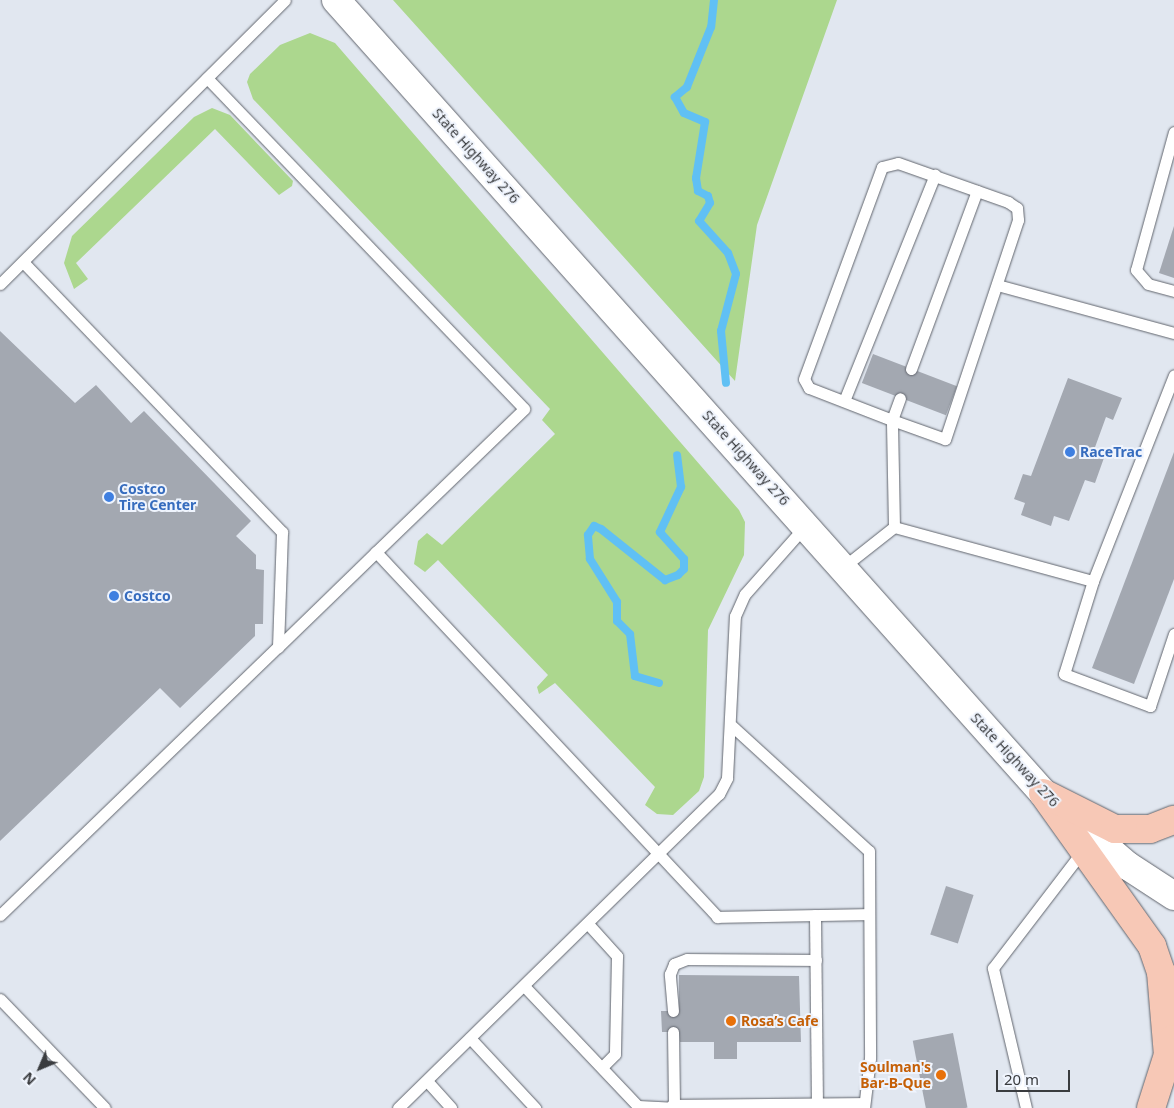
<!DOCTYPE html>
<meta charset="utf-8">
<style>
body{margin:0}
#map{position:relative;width:1174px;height:1108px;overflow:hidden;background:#e1e7f0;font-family:"Noto Sans",sans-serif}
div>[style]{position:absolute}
.green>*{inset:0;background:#acd78e}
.stream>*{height:8px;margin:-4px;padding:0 4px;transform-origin:4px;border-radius:4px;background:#60c0f4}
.building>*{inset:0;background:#a3a8b1;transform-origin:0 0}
.roads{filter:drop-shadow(0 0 1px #61656d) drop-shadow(0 0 1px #61656d)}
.service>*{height:11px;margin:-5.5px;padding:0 5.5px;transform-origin:5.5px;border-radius:5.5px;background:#fff}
.tertiary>*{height:28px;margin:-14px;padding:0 14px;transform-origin:14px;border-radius:14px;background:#fff}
.primary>*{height:28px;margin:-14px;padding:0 14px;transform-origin:14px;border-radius:14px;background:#f7c8b6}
.dots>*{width:14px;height:14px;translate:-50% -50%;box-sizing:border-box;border:2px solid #eff4fd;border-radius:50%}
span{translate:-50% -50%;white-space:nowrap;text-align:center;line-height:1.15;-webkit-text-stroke:4px #eff4fd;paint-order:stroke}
.street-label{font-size:14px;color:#3a3c3f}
.shop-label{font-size:14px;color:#366cbe;font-weight:700}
.left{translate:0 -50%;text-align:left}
.food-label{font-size:14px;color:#c56008;font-weight:700}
.right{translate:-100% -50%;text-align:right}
.north{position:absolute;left:15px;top:1043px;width:50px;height:50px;-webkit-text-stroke:4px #eff4fd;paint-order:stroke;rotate:225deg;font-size:14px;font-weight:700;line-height:20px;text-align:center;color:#3a3c3f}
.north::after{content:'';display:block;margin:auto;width:18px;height:22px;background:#3a3c3f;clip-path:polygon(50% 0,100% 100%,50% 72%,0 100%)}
.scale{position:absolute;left:996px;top:1070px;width:74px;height:22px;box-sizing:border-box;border:2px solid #3a3c3f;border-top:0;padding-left:6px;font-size:15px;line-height:18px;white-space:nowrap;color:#3a3c3f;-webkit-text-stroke:4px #eff4fd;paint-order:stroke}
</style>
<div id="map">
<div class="green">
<div style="clip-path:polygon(393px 0,837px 0,757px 225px,735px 381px)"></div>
<div style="clip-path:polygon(310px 33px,335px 43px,739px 510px,745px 522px,744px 555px,708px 630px,704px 777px,699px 791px,673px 815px,657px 814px,645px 805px,655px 787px,555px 683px,539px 694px,537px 687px,548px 675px,438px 560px,425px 572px,414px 564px,418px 541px,427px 533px,442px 545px,555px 434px,542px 420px,550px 409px,253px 99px,247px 82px,250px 74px,280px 45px)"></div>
<div style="clip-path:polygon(212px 108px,230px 115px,293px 181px,292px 186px,279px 195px,215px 129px,76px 263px,88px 279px,74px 289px,64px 263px,72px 236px,194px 117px)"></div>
</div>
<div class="stream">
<div style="left:714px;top:0;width:27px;rotate:96deg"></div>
<div style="left:711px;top:27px;width:65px;rotate:111.8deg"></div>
<div style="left:687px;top:87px;width:16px;rotate:140deg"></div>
<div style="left:675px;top:97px;width:18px;rotate:61deg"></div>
<div style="left:684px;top:113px;width:23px;rotate:23deg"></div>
<div style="left:705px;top:122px;width:57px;rotate:99.1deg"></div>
<div style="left:696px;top:178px;width:13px;rotate:81deg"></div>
<div style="left:698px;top:191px;width:11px;rotate:27deg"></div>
<div style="left:708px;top:196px;width:7px;rotate:74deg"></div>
<div style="left:710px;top:203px;width:21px;rotate:121deg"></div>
<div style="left:699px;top:221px;width:43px;rotate:47.8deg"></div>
<div style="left:728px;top:253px;width:22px;rotate:69deg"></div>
<div style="left:736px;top:274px;width:59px;rotate:104.7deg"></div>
<div style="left:721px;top:331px;width:52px;rotate:84.5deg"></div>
<div style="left:659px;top:683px;width:25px;rotate:-164deg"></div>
<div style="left:635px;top:676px;width:42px;rotate:-96.8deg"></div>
<div style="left:630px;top:634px;width:18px;rotate:-135deg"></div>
<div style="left:617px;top:621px;width:19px;rotate:-90deg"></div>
<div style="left:617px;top:602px;width:51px;rotate:-122.1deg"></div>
<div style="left:590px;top:559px;width:24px;rotate:-95deg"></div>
<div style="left:588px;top:535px;width:11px;rotate:-56deg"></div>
<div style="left:594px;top:526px;width:8px;rotate:23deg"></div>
<div style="left:601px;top:529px;width:82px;rotate:38.6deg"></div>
<div style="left:665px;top:580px;width:14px;rotate:-21deg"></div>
<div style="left:678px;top:575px;width:8px;rotate:-45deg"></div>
<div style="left:684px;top:569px;width:10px;rotate:-90deg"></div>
<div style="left:684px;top:559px;width:36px;rotate:-132deg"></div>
<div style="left:660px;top:532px;width:50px;rotate:-65deg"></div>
<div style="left:681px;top:487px;width:32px;rotate:-97deg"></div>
</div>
<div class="building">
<div style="clip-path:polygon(1174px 226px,1174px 278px,1159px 273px)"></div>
<div style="clip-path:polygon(0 331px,75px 403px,96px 385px,131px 423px,144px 411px,251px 521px,236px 536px,256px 555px,256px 569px,264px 570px,263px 624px,255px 624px,255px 636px,180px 708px,160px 688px,0 841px)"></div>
<div style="left:873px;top:354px;width:90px;height:31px;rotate:21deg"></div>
<div style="clip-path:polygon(1068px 378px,1122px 398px,1113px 420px,1106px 417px,1094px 450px,1105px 455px,1095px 483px,1085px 480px,1069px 521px,1054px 516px,1051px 526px,1021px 515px,1025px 503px,1014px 499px,1023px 474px,1031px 476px)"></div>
<div style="clip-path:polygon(1174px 452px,1174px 579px,1134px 684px,1092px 668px)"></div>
<div style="left:946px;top:886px;width:29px;height:51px;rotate:18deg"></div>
<div style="clip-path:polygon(679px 975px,799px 976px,801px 1042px,737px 1042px,737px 1059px,714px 1059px,714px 1042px,680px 1042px,679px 1032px,662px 1032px,661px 1011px,679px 1011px)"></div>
<div style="left:953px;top:1033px;width:76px;height:41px;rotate:79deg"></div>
</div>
<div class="roads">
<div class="service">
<div style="left:207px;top:78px;width:458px;rotate:46.2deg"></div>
<div style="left:524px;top:409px;width:206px;rotate:136deg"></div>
<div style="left:376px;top:552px;width:500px;rotate:46.9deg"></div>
<div style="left:717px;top:917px;width:151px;rotate:-1.1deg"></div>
<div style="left:1174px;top:132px;width:143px;rotate:105.4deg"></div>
<div style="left:1136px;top:270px;width:18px;rotate:49deg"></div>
<div style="left:1148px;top:284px;width:27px;rotate:15deg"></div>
<div style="left:0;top:284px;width:402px;rotate:-44.9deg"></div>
<div style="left:997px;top:285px;width:183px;rotate:15.2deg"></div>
<div style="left:911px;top:369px;width:190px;rotate:-69.7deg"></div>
<div style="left:844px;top:401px;width:244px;rotate:-68.1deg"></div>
<div style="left:894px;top:527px;width:107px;rotate:-91.1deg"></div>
<div style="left:892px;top:420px;width:89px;rotate:-158.9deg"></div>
<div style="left:809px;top:388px;width:10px;rotate:-119deg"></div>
<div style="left:804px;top:379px;width:226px;rotate:-69.8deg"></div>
<div style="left:882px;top:167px;width:16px;rotate:-14deg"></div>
<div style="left:898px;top:163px;width:117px;rotate:19.5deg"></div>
<div style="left:1008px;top:202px;width:11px;rotate:34deg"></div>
<div style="left:1017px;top:208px;width:12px;rotate:85deg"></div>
<div style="left:1018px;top:220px;width:231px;rotate:108.4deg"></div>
<div style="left:945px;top:439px;width:56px;rotate:-160.3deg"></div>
<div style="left:892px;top:420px;width:23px;rotate:-70deg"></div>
<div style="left:842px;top:568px;width:66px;rotate:-38.3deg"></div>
<div style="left:894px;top:527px;width:206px;rotate:15.2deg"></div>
<div style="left:1093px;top:581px;width:97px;rotate:107.3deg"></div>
<div style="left:1064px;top:674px;width:92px;rotate:20.4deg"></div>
<div style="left:1150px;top:706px;width:76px;rotate:-71.6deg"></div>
<div style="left:1093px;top:581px;width:221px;rotate:-68.5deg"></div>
<div style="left:278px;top:647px;width:136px;rotate:-44.1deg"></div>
<div style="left:732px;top:726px;width:185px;rotate:42.4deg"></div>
<div style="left:869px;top:851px;width:207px;rotate:89.7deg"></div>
<div style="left:870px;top:1058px;width:50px;rotate:96.8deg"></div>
<div style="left:0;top:915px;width:386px;rotate:-44deg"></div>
<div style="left:278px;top:647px;width:115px;rotate:-88deg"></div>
<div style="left:282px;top:532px;width:374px;rotate:-133.8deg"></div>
<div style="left:815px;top:915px;width:188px;rotate:89.4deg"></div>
<div style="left:589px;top:925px;width:42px;rotate:47.9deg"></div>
<div style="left:617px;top:956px;width:98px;rotate:91.2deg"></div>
<div style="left:615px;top:1054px;width:17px;rotate:135deg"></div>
<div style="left:524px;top:986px;width:166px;rotate:46.5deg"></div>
<div style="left:638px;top:1106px;width:34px;rotate:3deg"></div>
<div style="left:0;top:999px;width:151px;rotate:46.1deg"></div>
<div style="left:673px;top:1011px;width:37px;rotate:-95deg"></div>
<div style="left:670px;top:974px;width:11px;rotate:-68deg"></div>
<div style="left:674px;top:964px;width:14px;rotate:-21deg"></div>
<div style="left:687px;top:959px;width:129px;rotate:0.4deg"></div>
<div style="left:673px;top:1032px;width:73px;rotate:89.2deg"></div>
<div style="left:470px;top:1038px;width:96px;rotate:47.1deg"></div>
<div style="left:427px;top:1081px;width:36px;rotate:48deg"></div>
<div style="left:672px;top:1105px;width:192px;rotate:-0.6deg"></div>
<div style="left:398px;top:1108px;width:449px;rotate:-44.4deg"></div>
<div style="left:719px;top:794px;width:18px;rotate:-63deg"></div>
<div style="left:727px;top:778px;width:162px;rotate:-87.2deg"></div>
<div style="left:735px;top:616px;width:24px;rotate:-66deg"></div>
<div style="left:745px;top:594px;width:92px;rotate:-48.5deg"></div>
<div style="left:1026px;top:1108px;width:144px;rotate:-103.3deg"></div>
<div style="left:993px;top:968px;width:150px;rotate:-52.6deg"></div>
</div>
<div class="tertiary">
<div style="left:336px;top:0;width:1062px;rotate:48.28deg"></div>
<div style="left:1043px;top:793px;width:112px;rotate:40.7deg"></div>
<div style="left:1128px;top:866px;width:55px;rotate:33.1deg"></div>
</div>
<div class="primary">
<div style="left:1043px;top:793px;width:188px;rotate:54.5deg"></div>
<div style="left:1152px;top:946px;width:28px;rotate:71deg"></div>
<div style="left:1161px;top:972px;width:83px;rotate:85.2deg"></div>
<div style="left:1045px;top:794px;width:78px;rotate:26.6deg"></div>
<div style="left:1115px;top:829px;width:35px"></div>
<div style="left:1150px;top:829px;width:26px;rotate:-21deg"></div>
<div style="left:1151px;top:1108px;width:72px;rotate:-72.3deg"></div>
</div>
</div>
<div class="dots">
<div style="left:1070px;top:452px;background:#3f7fe0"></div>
<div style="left:109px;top:497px;background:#3f7fe0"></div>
<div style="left:114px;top:596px;background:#3f7fe0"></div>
<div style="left:731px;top:1021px;background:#e8710a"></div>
<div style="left:941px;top:1075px;background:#e8710a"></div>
</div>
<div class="street-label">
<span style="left:476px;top:156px;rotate:48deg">State Highway 276</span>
<span style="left:746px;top:458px;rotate:48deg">State Highway 276</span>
<span style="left:1015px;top:760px;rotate:47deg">State Highway 276</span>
</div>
<div class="shop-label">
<span class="left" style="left:1080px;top:452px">RaceTrac</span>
<span class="left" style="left:119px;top:497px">Costco<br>Tire Center</span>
<span class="left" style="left:124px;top:596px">Costco</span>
</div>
<div class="food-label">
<span class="left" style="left:741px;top:1021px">Rosa’s Cafe</span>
<span class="right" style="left:931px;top:1075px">Soulman's<br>Bar-B-Que</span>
</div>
<div class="north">N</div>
<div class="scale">20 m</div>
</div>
